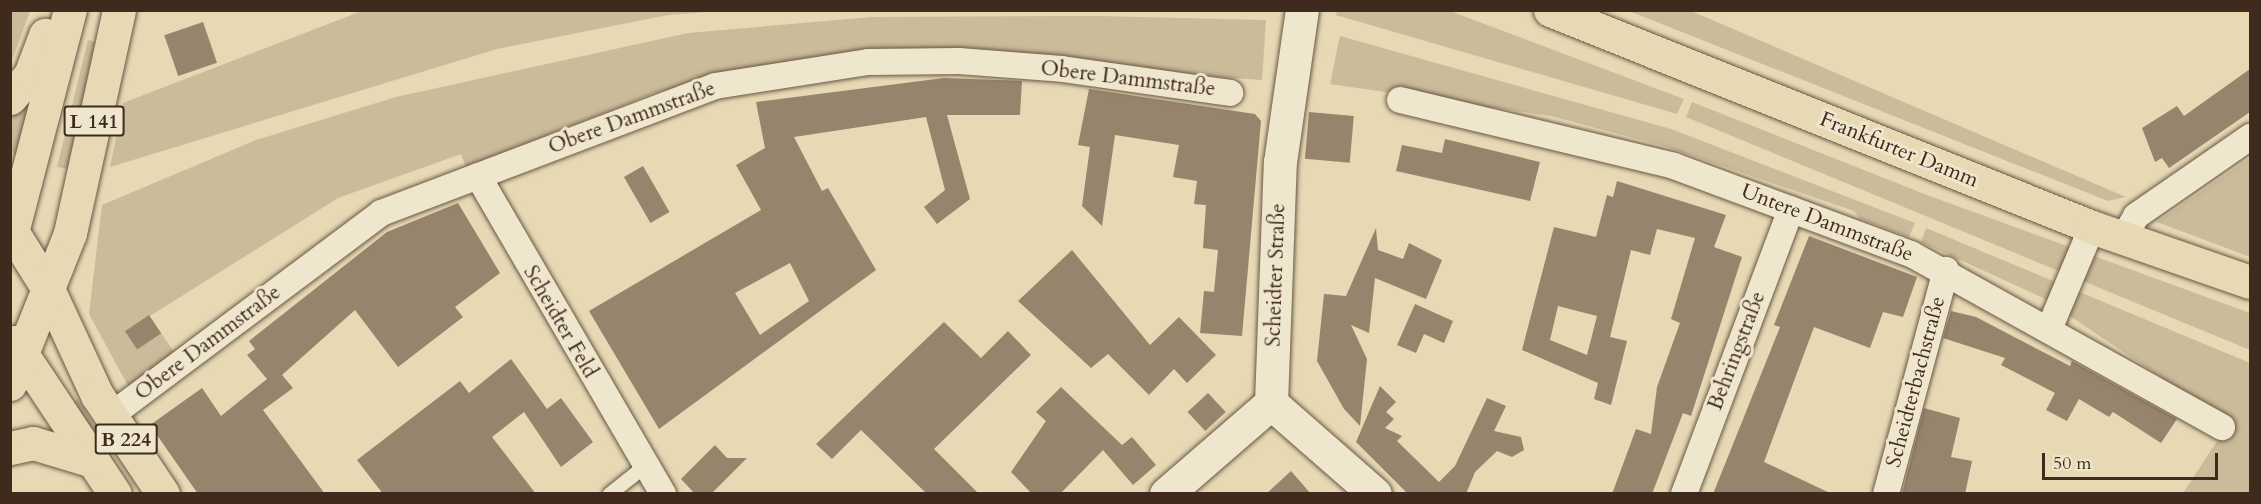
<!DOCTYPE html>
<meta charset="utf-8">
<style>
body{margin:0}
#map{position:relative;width:2261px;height:504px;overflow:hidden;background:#e6d9b4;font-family:Cardo,serif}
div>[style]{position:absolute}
.green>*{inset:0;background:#cabb9a}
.building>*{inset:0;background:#96856c;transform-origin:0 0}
.roads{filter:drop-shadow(0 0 2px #6a5644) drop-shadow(0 0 2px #6a5644)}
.lane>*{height:14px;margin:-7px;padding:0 7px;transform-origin:7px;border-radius:7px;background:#efe6ce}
.street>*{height:26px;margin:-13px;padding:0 13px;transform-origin:13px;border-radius:13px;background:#efe6ce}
.secondary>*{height:33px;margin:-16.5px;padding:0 16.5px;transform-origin:16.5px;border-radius:16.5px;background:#efe6ce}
.primary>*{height:33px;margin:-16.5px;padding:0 16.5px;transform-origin:16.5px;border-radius:16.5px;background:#e6d9b4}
span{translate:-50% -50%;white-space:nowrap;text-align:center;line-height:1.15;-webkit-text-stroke:6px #efe6ce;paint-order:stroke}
.shield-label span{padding:2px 4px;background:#efe6ce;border:2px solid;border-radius:4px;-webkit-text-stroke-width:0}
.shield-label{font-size:20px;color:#402a1e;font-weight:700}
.street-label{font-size:21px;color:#402a1e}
.frame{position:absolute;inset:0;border:12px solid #402a1e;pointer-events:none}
.scale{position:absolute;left:2042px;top:453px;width:176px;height:27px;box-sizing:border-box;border:3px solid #402a1e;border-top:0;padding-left:8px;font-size:18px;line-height:21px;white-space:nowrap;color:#402a1e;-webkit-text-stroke:4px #efe6ce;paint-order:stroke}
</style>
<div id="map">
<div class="green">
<div style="clip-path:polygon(11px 10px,30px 11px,11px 63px,10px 11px)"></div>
<div style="clip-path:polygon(362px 11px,362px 10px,719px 11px,668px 15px,497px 49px,110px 167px,123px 103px)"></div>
<div style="clip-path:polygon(1337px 11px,1450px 11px,1684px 99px,1677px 114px,1336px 15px)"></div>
<div style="clip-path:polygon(1629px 11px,1691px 11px,2126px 197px,2108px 201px)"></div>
<div style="clip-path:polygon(1099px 16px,1266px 20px,1262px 80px,867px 54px,780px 63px,654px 93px,466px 167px,461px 154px,338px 198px,126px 331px,161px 333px,181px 362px,133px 395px,89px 314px,102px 205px,256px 140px,396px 97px,688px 33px,872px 17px)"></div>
<div style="clip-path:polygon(1340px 36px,1671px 129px,1915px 223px,1909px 237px,1860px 219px,1854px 211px,1664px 146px,1551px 116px,1330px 84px)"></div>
<div style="clip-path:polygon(88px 40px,96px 42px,72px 170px,57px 167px)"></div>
<div style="clip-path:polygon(1692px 102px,1927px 195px,2250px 313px,2250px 350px,1686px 117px)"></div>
<div style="clip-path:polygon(25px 108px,27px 110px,16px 154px,11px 152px,11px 117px)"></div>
<div style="clip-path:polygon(2250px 158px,2250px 257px,2157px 222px)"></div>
<div style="clip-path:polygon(1926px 228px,2250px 363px,2250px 493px,2183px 493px,2229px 423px,2043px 298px,1921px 242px)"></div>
<div style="clip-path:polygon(78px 399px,107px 445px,100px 449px,69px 404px)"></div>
</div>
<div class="building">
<div style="left:203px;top:22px;width:43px;height:41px;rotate:71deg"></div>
<div style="clip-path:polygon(2250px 69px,2250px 112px,2169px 168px,2162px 158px,2155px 162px,2142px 128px,2177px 106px,2184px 116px)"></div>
<div style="clip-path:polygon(evenodd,944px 78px,1022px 81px,1020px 115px,947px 115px,970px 199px,937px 224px,924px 207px,945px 190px,926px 117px,794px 137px,822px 191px,828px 188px,876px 270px,659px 429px,589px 311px,761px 210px,736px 165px,765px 148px,756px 102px,944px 78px,790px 263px,809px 301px,760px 335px,735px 293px,790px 263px)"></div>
<div style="clip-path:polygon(1089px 89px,1255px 114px,1261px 121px,1242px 336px,1200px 333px,1204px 291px,1214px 292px,1218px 250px,1203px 248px,1206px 205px,1194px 204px,1197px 181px,1173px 177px,1179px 145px,1115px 135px,1102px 226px,1082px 206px,1090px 147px,1078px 145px)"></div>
<div style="left:1309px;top:112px;width:45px;height:47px;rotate:5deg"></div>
<div style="clip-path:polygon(1445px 139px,1540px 162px,1530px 201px,1396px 171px,1402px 145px,1442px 153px)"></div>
<div style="left:643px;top:166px;width:53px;height:22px;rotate:60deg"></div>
<div style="clip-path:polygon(evenodd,1617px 181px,1726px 215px,1714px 247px,1742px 257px,1691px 416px,1683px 413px,1652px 494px,1612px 494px,1636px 429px,1651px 434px,1657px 387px,1680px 323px,1671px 319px,1695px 238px,1657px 229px,1650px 255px,1631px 250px,1610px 337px,1627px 341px,1611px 405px,1594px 399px,1598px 383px,1522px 350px,1554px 227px,1596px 237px,1607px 195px,1613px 197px,1617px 181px,1558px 306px,1597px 316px,1587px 355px,1550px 340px,1558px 306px)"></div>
<div style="clip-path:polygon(458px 203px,500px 273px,455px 307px,463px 317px,398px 367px,355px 310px,282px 375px,293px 388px,263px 410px,325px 494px,198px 494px,150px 425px,202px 388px,221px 416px,267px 379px,247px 355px,255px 349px,249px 341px,387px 232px)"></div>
<div style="clip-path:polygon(1376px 228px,1378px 250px,1403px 259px,1409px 243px,1442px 260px,1426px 299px,1375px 278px,1369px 333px,1351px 325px,1367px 359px,1360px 426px,1344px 409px,1317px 361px,1324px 294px,1346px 296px)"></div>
<div style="clip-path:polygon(1809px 236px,1917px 277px,1903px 317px,1883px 312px,1870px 348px,1814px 327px,1764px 462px,1832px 494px,1713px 494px,1780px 327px,1774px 325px)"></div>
<div style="clip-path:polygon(1072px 250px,1150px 345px,1179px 317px,1216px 355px,1187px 383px,1174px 369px,1149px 395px,1108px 354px,1091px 368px,1018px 301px)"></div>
<div style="clip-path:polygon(1415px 304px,1453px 321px,1444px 343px,1424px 334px,1416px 353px,1397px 345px)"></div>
<div style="clip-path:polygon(1951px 311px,1976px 317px,2070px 366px,2072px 361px,2177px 419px,2161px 443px,2113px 412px,2109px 417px,2079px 399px,2067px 421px,2046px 410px,2055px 393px,2001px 365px,2005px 358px,1943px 338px)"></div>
<div style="left:149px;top:315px;width:22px;height:29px;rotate:56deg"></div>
<div style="clip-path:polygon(944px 322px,981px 358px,1008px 331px,1031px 355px,934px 449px,979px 494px,927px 494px,861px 430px,832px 459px,816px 444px)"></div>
<div style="clip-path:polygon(511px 359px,547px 409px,561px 398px,593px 442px,561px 467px,524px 412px,492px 437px,536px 494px,383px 494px,357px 460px,460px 381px,469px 393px)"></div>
<div style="clip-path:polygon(1380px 386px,1396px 402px,1386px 412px,1394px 419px,1385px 428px,1402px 436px,1397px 441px,1439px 482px,1455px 466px,1487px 398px,1506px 406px,1494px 431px,1521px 437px,1524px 450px,1512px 457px,1497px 451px,1475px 472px,1466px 494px,1408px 494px,1356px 442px)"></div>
<div style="clip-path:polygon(1061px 387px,1122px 445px,1132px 437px,1156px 465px,1133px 485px,1103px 450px,1060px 494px,1032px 494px,1011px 472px,1046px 421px,1036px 412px)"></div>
<div style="left:1208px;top:393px;width:26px;height:28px;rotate:47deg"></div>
<div style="clip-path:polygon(1924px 408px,1960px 418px,1951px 457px,1972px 461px,1965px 494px,1902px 494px)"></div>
<div style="clip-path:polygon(715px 445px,727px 458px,747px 458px,711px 494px,695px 494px,681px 479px)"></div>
<div style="clip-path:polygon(1291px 471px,1311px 494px,1266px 494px)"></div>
</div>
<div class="roads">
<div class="lane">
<div style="left:610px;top:494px;width:43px;rotate:-38.5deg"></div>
</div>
<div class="street">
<div style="left:1400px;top:100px;width:282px;rotate:13.5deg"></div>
<div style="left:1674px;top:166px;width:253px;rotate:20.4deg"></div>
<div style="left:1911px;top:254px;width:356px;rotate:29.1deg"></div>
<div style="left:478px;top:176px;width:368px;rotate:59.8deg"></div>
<div style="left:2124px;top:237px;width:24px;rotate:-60deg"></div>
<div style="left:2136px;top:216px;width:139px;rotate:-34.7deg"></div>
<div style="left:2050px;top:327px;width:108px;rotate:-67.2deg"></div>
<div style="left:110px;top:416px;width:339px;rotate:-36.8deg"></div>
<div style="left:381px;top:213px;width:357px;rotate:-20.8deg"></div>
<div style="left:715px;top:86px;width:155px;rotate:-8.9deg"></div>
<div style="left:868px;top:62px;width:91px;rotate:-0.6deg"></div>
<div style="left:959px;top:61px;width:103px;rotate:4.4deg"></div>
<div style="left:1062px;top:69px;width:170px;rotate:8.1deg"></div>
<div style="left:1684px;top:494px;width:304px;rotate:-69.4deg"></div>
<div style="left:1886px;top:494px;width:232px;rotate:-75deg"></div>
</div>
<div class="secondary">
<div style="left:1271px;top:403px;width:138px;rotate:41.2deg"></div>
<div style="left:1166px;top:494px;width:139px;rotate:-40.9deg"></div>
<div style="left:1271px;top:403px;width:241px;rotate:-87.9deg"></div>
<div style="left:1280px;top:162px;width:154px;rotate:-81.8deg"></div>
</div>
<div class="primary">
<div style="left:1550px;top:10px;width:584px;rotate:21.82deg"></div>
<div style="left:2092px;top:227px;width:167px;rotate:19.2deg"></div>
<div style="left:10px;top:98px;width:30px;rotate:-49deg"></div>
<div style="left:30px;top:75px;width:43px;rotate:-69.4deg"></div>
<div style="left:10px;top:228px;width:72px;rotate:58.1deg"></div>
<div style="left:48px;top:289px;width:117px;rotate:65.2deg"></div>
<div style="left:97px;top:395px;width:119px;rotate:56.3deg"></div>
<div style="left:10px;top:240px;width:238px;rotate:-75.4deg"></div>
<div style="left:14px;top:342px;width:182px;rotate:56.4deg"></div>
<div style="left:10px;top:384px;width:162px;rotate:-68.3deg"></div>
<div style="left:70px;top:233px;width:228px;rotate:-77.6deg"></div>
<div style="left:10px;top:448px;width:24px;rotate:-12deg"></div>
<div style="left:33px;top:443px;width:63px;rotate:16.7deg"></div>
</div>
</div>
<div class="shield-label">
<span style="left:94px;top:121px">L 141</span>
<span style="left:126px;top:439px">B 224</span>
</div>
<div class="street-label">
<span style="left:1128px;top:79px;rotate:7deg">Obere Dammstraße</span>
<span style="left:632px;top:118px;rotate:-20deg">Obere Dammstraße</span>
<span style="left:1899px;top:150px;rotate:22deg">Frankfurter Damm</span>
<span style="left:1827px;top:223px;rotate:21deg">Untere Dammstraße</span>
<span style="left:1276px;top:275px;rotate:-88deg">Scheidter Straße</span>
<span style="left:560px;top:322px;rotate:60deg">Scheidter Feld</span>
<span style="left:208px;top:343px;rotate:-37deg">Obere Dammstraße</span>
<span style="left:1737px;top:351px;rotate:-69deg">Behringstraße</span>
<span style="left:1916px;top:382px;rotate:-75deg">Scheidterbachstraße</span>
</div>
<div class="frame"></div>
<div class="scale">50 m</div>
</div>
